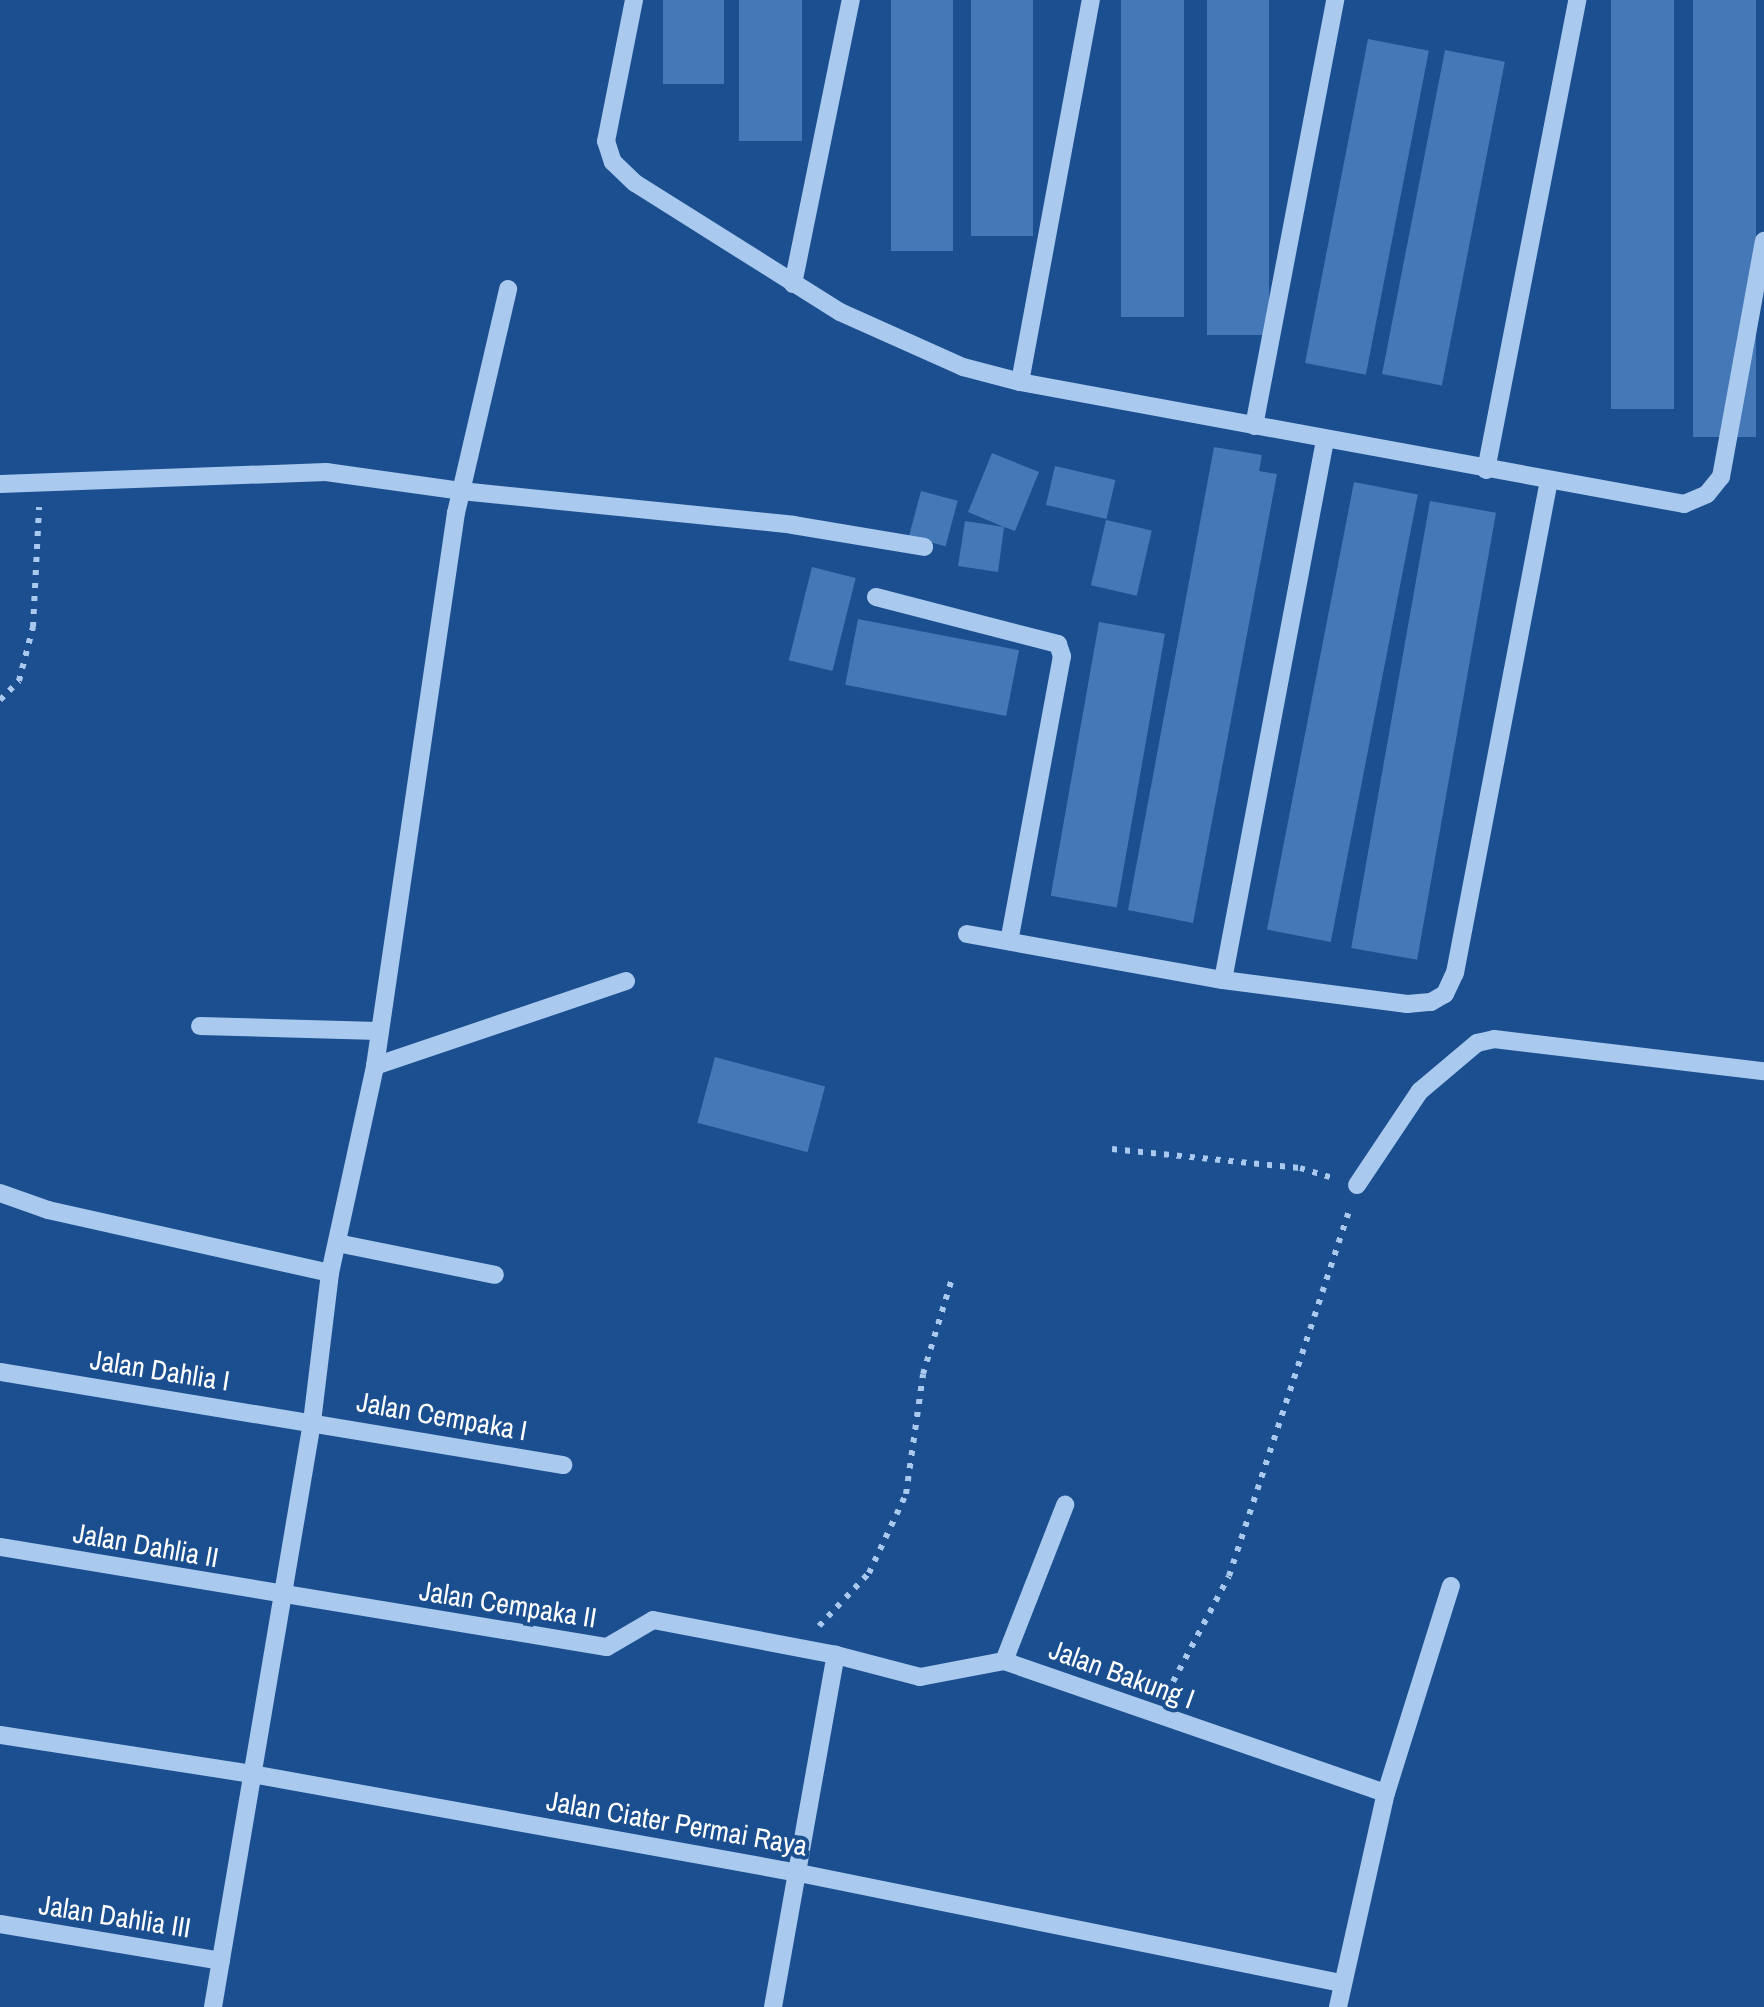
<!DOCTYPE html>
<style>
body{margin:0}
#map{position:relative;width:1764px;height:2007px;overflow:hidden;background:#1b4f8f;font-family:"Archivo Narrow",sans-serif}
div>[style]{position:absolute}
.building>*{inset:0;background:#4478b7;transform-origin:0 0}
.path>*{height:6px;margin-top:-3px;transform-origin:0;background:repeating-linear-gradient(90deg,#a9c9ee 0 5px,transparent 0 13px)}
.minor>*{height:18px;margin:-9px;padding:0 9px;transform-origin:9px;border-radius:9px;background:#a9c9ee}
span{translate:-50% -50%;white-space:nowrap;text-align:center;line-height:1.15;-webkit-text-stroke:8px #1b4f8f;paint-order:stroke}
.street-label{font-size:28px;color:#fff}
</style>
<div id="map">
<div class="building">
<div style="left:663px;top:0;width:61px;height:84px"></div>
<div style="left:739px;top:0;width:63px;height:141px"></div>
<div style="left:891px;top:0;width:62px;height:251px"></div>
<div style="left:971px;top:0;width:62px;height:236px"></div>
<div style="left:1121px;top:0;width:63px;height:317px"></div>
<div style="left:1207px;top:0;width:62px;height:335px"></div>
<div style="left:1611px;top:0;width:63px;height:409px"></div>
<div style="left:1693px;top:0;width:63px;height:437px"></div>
<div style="left:1368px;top:39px;width:62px;height:330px;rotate:11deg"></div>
<div style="left:1445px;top:50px;width:61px;height:330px;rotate:11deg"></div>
<div style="clip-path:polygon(1214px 447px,1262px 455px,1259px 471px,1277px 474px,1193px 923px,1128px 910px)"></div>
<div style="clip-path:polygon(992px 453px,1039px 472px,1015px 531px,1004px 527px,998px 572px,958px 566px,965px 521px,1004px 527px,968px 512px)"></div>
<div style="left:1055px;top:466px;width:62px;height:40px;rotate:13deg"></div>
<div style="left:1354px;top:482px;width:65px;height:456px;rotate:11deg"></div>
<div style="left:921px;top:491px;width:38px;height:47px;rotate:15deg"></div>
<div style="left:1430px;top:501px;width:67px;height:454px;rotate:10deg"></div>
<div style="left:1106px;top:520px;width:47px;height:67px;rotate:13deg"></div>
<div style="left:812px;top:567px;width:45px;height:96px;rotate:14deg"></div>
<div style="left:858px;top:619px;width:164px;height:67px;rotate:11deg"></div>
<div style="left:1099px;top:622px;width:67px;height:278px;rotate:10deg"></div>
<div style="left:715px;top:1057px;width:114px;height:68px;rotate:15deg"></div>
</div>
<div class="path">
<div style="left:0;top:700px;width:27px;rotate:-45deg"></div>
<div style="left:19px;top:681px;width:56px;rotate:-75.5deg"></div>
<div style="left:33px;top:627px;width:120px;rotate:-87.1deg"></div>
<div style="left:1112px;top:1149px;width:189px;rotate:5.8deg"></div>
<div style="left:1300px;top:1168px;width:34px;rotate:17deg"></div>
<div style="left:819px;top:1626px;width:73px;rotate:-46.7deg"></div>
<div style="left:869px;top:1573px;width:87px;rotate:-64.9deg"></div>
<div style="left:906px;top:1494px;width:121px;rotate:-81.9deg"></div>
<div style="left:923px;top:1374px;width:103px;rotate:-73.1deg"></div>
<div style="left:1167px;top:1693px;width:132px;rotate:-62.1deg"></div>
<div style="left:1229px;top:1576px;width:385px;rotate:-71.8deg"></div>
</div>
<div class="minor">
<div style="left:634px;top:0;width:144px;rotate:101.2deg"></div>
<div style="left:606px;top:141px;width:22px;rotate:72deg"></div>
<div style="left:613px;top:162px;width:30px;rotate:44deg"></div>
<div style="left:635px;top:183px;width:242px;rotate:32.2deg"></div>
<div style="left:840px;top:312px;width:135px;rotate:24.1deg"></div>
<div style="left:963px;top:367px;width:59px;rotate:14.7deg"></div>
<div style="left:1020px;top:382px;width:675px;rotate:10.41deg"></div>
<div style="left:1684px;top:504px;width:25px;rotate:-23deg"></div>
<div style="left:1707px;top:494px;width:22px;rotate:-51deg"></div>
<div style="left:1721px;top:477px;width:240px;rotate:-79.7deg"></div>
<div style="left:793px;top:284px;width:290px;rotate:-78.5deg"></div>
<div style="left:1020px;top:382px;width:389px;rotate:-79.5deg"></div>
<div style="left:1254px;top:426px;width:434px;rotate:-79.2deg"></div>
<div style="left:1486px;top:470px;width:479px;rotate:-79deg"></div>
<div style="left:0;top:484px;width:326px;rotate:-2.1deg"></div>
<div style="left:326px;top:472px;width:136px;rotate:8deg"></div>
<div style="left:461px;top:491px;width:334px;rotate:5.8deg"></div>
<div style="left:793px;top:525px;width:133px;rotate:9.5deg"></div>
<div style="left:876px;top:597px;width:188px;rotate:14.5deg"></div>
<div style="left:1058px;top:644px;width:13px;rotate:72deg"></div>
<div style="left:1062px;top:656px;width:290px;rotate:100.5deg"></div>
<div style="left:967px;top:934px;width:260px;rotate:10.2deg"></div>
<div style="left:1223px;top:980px;width:186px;rotate:7.4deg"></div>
<div style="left:1407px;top:1004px;width:24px;rotate:-5deg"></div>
<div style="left:1431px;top:1002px;width:16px;rotate:-30deg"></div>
<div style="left:1445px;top:994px;width:23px;rotate:-65deg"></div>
<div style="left:1455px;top:973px;width:500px;rotate:-79.2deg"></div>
<div style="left:1223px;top:980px;width:550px;rotate:-79.3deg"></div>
<div style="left:200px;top:1026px;width:178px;rotate:1.6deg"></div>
<div style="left:375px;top:1066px;width:265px;rotate:-18.7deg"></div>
<div style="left:1357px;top:1185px;width:113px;rotate:-56.2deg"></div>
<div style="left:1420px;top:1091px;width:75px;rotate:-40.1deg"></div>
<div style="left:1477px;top:1043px;width:17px;rotate:-13deg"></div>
<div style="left:1494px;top:1039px;width:272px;rotate:6.8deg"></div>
<div style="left:0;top:1193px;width:51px;rotate:19.5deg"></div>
<div style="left:48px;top:1210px;width:289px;rotate:12.6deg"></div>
<div style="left:337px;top:1243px;width:161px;rotate:11.4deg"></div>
<div style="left:0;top:1372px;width:571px;rotate:9.38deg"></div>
<div style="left:0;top:1547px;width:615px;rotate:9.36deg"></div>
<div style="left:607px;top:1647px;width:53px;rotate:-30.4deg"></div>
<div style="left:653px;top:1620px;width:186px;rotate:10.8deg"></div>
<div style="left:836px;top:1655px;width:87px;rotate:14.7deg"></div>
<div style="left:920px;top:1677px;width:86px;rotate:-10.8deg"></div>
<div style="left:1004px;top:1661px;width:404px;rotate:19.1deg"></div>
<div style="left:1004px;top:1661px;width:168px;rotate:-68.6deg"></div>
<div style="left:0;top:1735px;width:255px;rotate:8.8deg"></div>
<div style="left:252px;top:1774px;width:556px;rotate:10.26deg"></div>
<div style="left:799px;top:1873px;width:553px;rotate:11.47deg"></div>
<div style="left:0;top:1924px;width:224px;rotate:9.5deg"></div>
<div style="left:213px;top:2007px;width:593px;rotate:-80.39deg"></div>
<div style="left:312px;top:1422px;width:150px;rotate:-83.1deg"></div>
<div style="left:330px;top:1273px;width:212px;rotate:-77.7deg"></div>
<div style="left:375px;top:1066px;width:559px;rotate:-81.67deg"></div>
<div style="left:456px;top:513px;width:230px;rotate:-76.9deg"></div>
<div style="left:773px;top:2007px;width:358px;rotate:-79.9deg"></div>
<div style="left:1338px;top:2007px;width:219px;rotate:-77.4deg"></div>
<div style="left:1386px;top:1793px;width:217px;rotate:-72.6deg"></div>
</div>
<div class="street-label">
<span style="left:160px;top:1370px;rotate:9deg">Jalan Dahlia I</span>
<span style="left:442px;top:1416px;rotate:10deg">Jalan Cempaka I</span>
<span style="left:146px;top:1545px;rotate:10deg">Jalan Dahlia II</span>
<span style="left:508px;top:1604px;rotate:9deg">Jalan Cempaka II</span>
<span style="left:1122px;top:1674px;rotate:20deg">Jalan Bakung I</span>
<span style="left:677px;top:1823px;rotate:10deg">Jalan Ciater Permai Raya</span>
<span style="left:115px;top:1916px;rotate:9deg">Jalan Dahlia III</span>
</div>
</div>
